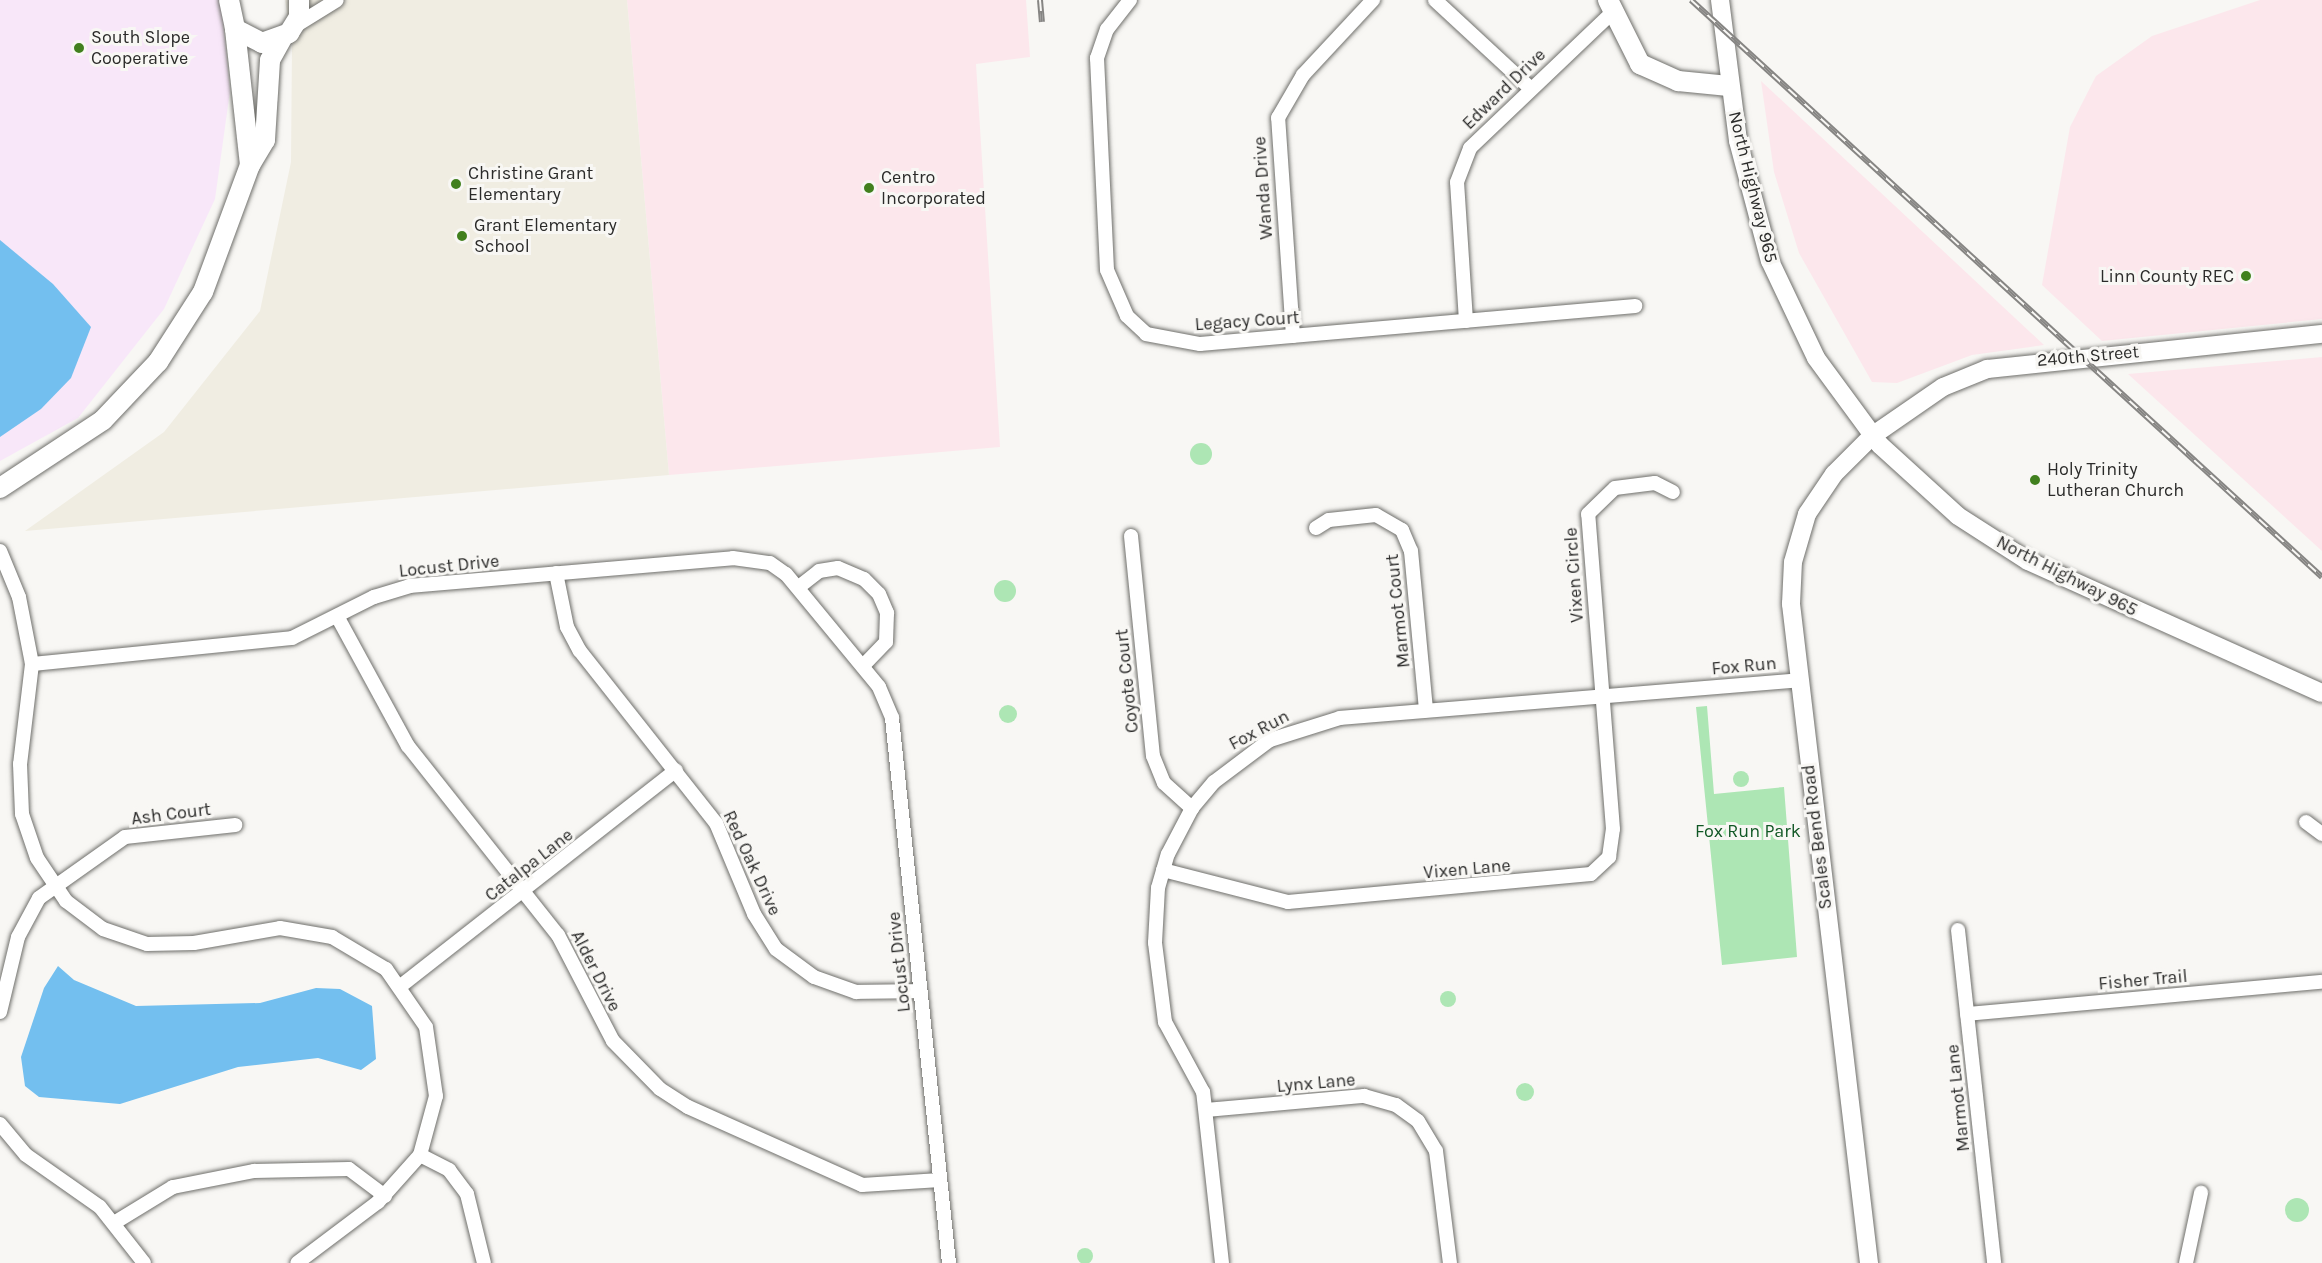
<!DOCTYPE html>
<style>
body{margin:0}
#map{position:relative;width:2322px;height:1263px;overflow:hidden;background:#f8f7f4;font-family:Karla,sans-serif}
div>[style]{position:absolute}
.commercial>*{inset:0;background:#f8e7f9}
.industrial>*{inset:0;background:#fce7ec}
.built>*{inset:0;background:#f0ede2}
.green>*{inset:0;background:#ade6b4}
.round{border-radius:50%}
.water>*{inset:0;background:#73bfef}
.roads{filter:drop-shadow(0 0 2px #6f6f6b) drop-shadow(0 0 2px #6f6f6b)}
.minor>*{height:14px;margin:-7px;padding:0 7px;transform-origin:7px;border-radius:7px;background:#fff}
.tertiary>*{height:18px;margin:-9px;padding:0 9px;transform-origin:9px;border-radius:9px;background:#fff}
.secondary>*{height:20px;margin:-10px;padding:0 10px;transform-origin:10px;border-radius:10px;background:#fff}
.rail>*{height:6px;margin-top:-3px;transform-origin:0;background:repeating-linear-gradient(90deg,#f8f7f4 0 11px,#868583 0 22px);box-sizing:border-box;border-block:2px solid #868583}
.dots>*{width:16px;height:16px;translate:-50% -50%;box-sizing:border-box;border:3px solid #f8f7f4;border-radius:50%}
span{translate:-50% -50%;white-space:nowrap;text-align:center;line-height:1.15;-webkit-text-stroke:6px #f8f7f4;paint-order:stroke}
.poi-label{font-size:18px;color:#2b2b2a}
.left{translate:0 -50%;text-align:left}
.right{translate:-100% -50%;text-align:right}
.street-label{font-size:18px;color:#2b2b2a}
.park-label{font-size:18px;color:#105724}
</style>
<div id="map">
<div class="commercial">
<div style="clip-path:polygon(0 0,221px 0,230px 91px,215px 199px,164px 309px,78px 418px,0 461px)"></div>
</div>
<div class="industrial">
<div style="clip-path:polygon(627px 0,1026px 0,1030px 57px,976px 64px,1000px 447px,669px 475px)"></div>
<div style="clip-path:polygon(2260px 0,2322px 0,2322px 319px,2102px 341px,2042px 285px,2070px 127px,2096px 76px,2152px 36px)"></div>
<div style="clip-path:polygon(1761px 81px,2044px 345px,1972px 355px,1897px 383px,1872px 382px,1799px 253px,1774px 172px)"></div>
<div style="clip-path:polygon(2322px 357px,2322px 551px,2128px 374px)"></div>
</div>
<div class="built">
<div style="clip-path:polygon(285px 0,627px 0,669px 475px,25px 531px,164px 432px,260px 311px,291px 162px,292px 45px)"></div>
</div>
<div class="green">
<div class="round" style="left:1190px;top:443px;width:22px;height:22px"></div>
<div class="round" style="left:994px;top:580px;width:22px;height:22px"></div>
<div class="round" style="left:999px;top:705px;width:18px;height:18px"></div>
<div style="clip-path:polygon(1707px 706px,1714px 794px,1784px 787px,1797px 957px,1722px 965px,1696px 707px)"></div>
<div class="round" style="left:1733px;top:771px;width:16px;height:16px"></div>
<div class="round" style="left:1440px;top:991px;width:16px;height:16px"></div>
<div class="round" style="left:1516px;top:1083px;width:18px;height:18px"></div>
<div class="round" style="left:2285px;top:1198px;width:24px;height:24px"></div>
<div class="round" style="left:1077px;top:1248px;width:16px;height:16px"></div>
</div>
<div class="water">
<div style="clip-path:polygon(0 240px,53px 284px,91px 327px,71px 378px,41px 409px,0 437px)"></div>
<div style="clip-path:polygon(58px 966px,74px 980px,136px 1006px,260px 1003px,316px 988px,340px 989px,372px 1006px,376px 1059px,361px 1070px,318px 1058px,238px 1067px,120px 1104px,39px 1097px,25px 1086px,21px 1057px,44px 988px)"></div>
</div>
<div class="roads">
<div class="minor">
<div style="left:1130px;top:0;width:37px;rotate:128deg"></div>
<div style="left:1107px;top:29px;width:31px;rotate:109deg"></div>
<div style="left:1097px;top:58px;width:212px;rotate:87.3deg"></div>
<div style="left:1107px;top:270px;width:50px;rotate:66.5deg"></div>
<div style="left:1127px;top:316px;width:26px;rotate:43deg"></div>
<div style="left:1146px;top:334px;width:55px;rotate:10.5deg"></div>
<div style="left:1200px;top:344px;width:437px;rotate:-5deg"></div>
<div style="left:1435px;top:0;width:129px;rotate:42.8deg"></div>
<div style="left:295px;top:26px;width:49px;rotate:-31.8deg"></div>
<div style="left:1466px;top:321px;width:139px;rotate:-93.7deg"></div>
<div style="left:1457px;top:182px;width:36px;rotate:-69deg"></div>
<div style="left:1470px;top:148px;width:199px;rotate:-43.6deg"></div>
<div style="left:1293px;top:336px;width:219px;rotate:-93.9deg"></div>
<div style="left:1278px;top:118px;width:50px;rotate:-59.8deg"></div>
<div style="left:1303px;top:75px;width:103px;rotate:-47deg"></div>
<div style="left:1316px;top:528px;width:15px;rotate:-32deg"></div>
<div style="left:1329px;top:520px;width:47px;rotate:-6.1deg"></div>
<div style="left:1376px;top:515px;width:30px;rotate:30deg"></div>
<div style="left:1402px;top:530px;width:23px;rotate:67deg"></div>
<div style="left:1411px;top:551px;width:160px;rotate:84.6deg"></div>
<div style="left:1131px;top:536px;width:221px;rotate:84.3deg"></div>
<div style="left:1153px;top:756px;width:29px;rotate:68deg"></div>
<div style="left:1164px;top:783px;width:38px;rotate:42deg"></div>
<div style="left:0;top:551px;width:50px;rotate:67.6deg"></div>
<div style="left:19px;top:597px;width:68px;rotate:79deg"></div>
<div style="left:32px;top:664px;width:101px;rotate:96.8deg"></div>
<div style="left:20px;top:764px;width:50px;rotate:87.7deg"></div>
<div style="left:22px;top:814px;width:46px;rotate:71.2deg"></div>
<div style="left:37px;top:858px;width:52px;rotate:56deg"></div>
<div style="left:66px;top:901px;width:46px;rotate:37.1deg"></div>
<div style="left:103px;top:929px;width:46px;rotate:18.8deg"></div>
<div style="left:147px;top:944px;width:47px;rotate:-1.2deg"></div>
<div style="left:194px;top:943px;width:87px;rotate:-9.9deg"></div>
<div style="left:280px;top:928px;width:53px;rotate:9.8deg"></div>
<div style="left:332px;top:937px;width:63px;rotate:30.7deg"></div>
<div style="left:386px;top:969px;width:70px;rotate:55.4deg"></div>
<div style="left:426px;top:1027px;width:70px;rotate:81.8deg"></div>
<div style="left:436px;top:1096px;width:61px;rotate:105.2deg"></div>
<div style="left:420px;top:1155px;width:63px;rotate:131.8deg"></div>
<div style="left:378px;top:1202px;width:101px;rotate:143deg"></div>
<div style="left:556px;top:573px;width:55px;rotate:78.5deg"></div>
<div style="left:567px;top:627px;width:27px;rotate:62deg"></div>
<div style="left:580px;top:651px;width:219px;rotate:51.7deg"></div>
<div style="left:716px;top:823px;width:99px;rotate:67.3deg"></div>
<div style="left:754px;top:914px;width:41px;rotate:57.8deg"></div>
<div style="left:776px;top:949px;width:47px;rotate:36.4deg"></div>
<div style="left:814px;top:977px;width:45px;rotate:19.7deg"></div>
<div style="left:856px;top:992px;width:64px;rotate:-0.9deg"></div>
<div style="left:800px;top:586px;width:24px;rotate:-38deg"></div>
<div style="left:819px;top:571px;width:19px;rotate:-9deg"></div>
<div style="left:838px;top:568px;width:28px;rotate:23deg"></div>
<div style="left:864px;top:579px;width:21px;rotate:45deg"></div>
<div style="left:879px;top:594px;width:21px;rotate:67deg"></div>
<div style="left:887px;top:613px;width:29px;rotate:92deg"></div>
<div style="left:886px;top:642px;width:33px;rotate:134deg"></div>
<div style="left:337px;top:616px;width:148px;rotate:61.4deg"></div>
<div style="left:408px;top:746px;width:241px;rotate:51.6deg"></div>
<div style="left:558px;top:935px;width:119px;rotate:62.6deg"></div>
<div style="left:613px;top:1041px;width:67px;rotate:45.6deg"></div>
<div style="left:660px;top:1089px;width:33px;rotate:33deg"></div>
<div style="left:688px;top:1107px;width:191px;rotate:24.1deg"></div>
<div style="left:862px;top:1185px;width:78px;rotate:-3.7deg"></div>
<div style="left:32px;top:664px;width:261px;rotate:-5.7deg"></div>
<div style="left:292px;top:638px;width:92px;rotate:-26.6deg"></div>
<div style="left:374px;top:597px;width:37px;rotate:-17deg"></div>
<div style="left:409px;top:586px;width:325px;rotate:-4.9deg"></div>
<div style="left:733px;top:558px;width:37px;rotate:8deg"></div>
<div style="left:770px;top:563px;width:19px;rotate:35deg"></div>
<div style="left:786px;top:574px;width:146px;rotate:50.5deg"></div>
<div style="left:879px;top:687px;width:34px;rotate:67deg"></div>
<div style="left:892px;top:718px;width:548px;rotate:84.03deg"></div>
<div style="left:2306px;top:822px;width:20px;rotate:37deg"></div>
<div style="left:1163px;top:870px;width:129px;rotate:14.4deg"></div>
<div style="left:1288px;top:902px;width:304px;rotate:-5.3deg"></div>
<div style="left:1591px;top:874px;width:25px;rotate:-43deg"></div>
<div style="left:1609px;top:857px;width:28px;rotate:-82deg"></div>
<div style="left:1613px;top:829px;width:316px;rotate:-94.5deg"></div>
<div style="left:1588px;top:514px;width:37px;rotate:-44deg"></div>
<div style="left:1615px;top:488px;width:40px;rotate:-7.1deg"></div>
<div style="left:1655px;top:483px;width:20px;rotate:27deg"></div>
<div style="left:1958px;top:930px;width:335px;rotate:83.8deg"></div>
<div style="left:402px;top:985px;width:348px;rotate:-38.1deg"></div>
<div style="left:0;top:1012px;width:77px;rotate:-76.5deg"></div>
<div style="left:18px;top:937px;width:44px;rotate:-61.7deg"></div>
<div style="left:39px;top:898px;width:105px;rotate:-35.3deg"></div>
<div style="left:125px;top:837px;width:111px;rotate:-6.2deg"></div>
<div style="left:1967px;top:1014px;width:356px;rotate:-5.2deg"></div>
<div style="left:1206px;top:1110px;width:159px;rotate:-5.1deg"></div>
<div style="left:1364px;top:1096px;width:33px;rotate:16deg"></div>
<div style="left:1396px;top:1105px;width:27px;rotate:36deg"></div>
<div style="left:1418px;top:1121px;width:35px;rotate:59deg"></div>
<div style="left:1436px;top:1151px;width:113px;rotate:82.9deg"></div>
<div style="left:0;top:1124px;width:40px;rotate:50deg"></div>
<div style="left:26px;top:1155px;width:90px;rotate:35.1deg"></div>
<div style="left:100px;top:1207px;width:71px;rotate:51.8deg"></div>
<div style="left:420px;top:1155px;width:33px;rotate:27deg"></div>
<div style="left:449px;top:1170px;width:30px;rotate:53deg"></div>
<div style="left:467px;top:1194px;width:71px;rotate:76.2deg"></div>
<div style="left:114px;top:1223px;width:69px;rotate:-31.4deg"></div>
<div style="left:173px;top:1187px;width:83px;rotate:-11.2deg"></div>
<div style="left:254px;top:1171px;width:95px;rotate:-1.2deg"></div>
<div style="left:349px;top:1169px;width:45px;rotate:36.9deg"></div>
<div style="left:1222px;top:1263px;width:172px;rotate:-96.3deg"></div>
<div style="left:1203px;top:1092px;width:80px;rotate:-118.5deg"></div>
<div style="left:1165px;top:1022px;width:80px;rotate:-97.2deg"></div>
<div style="left:1155px;top:943px;width:55px;rotate:-86.9deg"></div>
<div style="left:1158px;top:888px;width:35px;rotate:-74deg"></div>
<div style="left:1168px;top:854px;width:52px;rotate:-62.4deg"></div>
<div style="left:1192px;top:808px;width:34px;rotate:-50deg"></div>
<div style="left:1214px;top:782px;width:70px;rotate:-36.9deg"></div>
<div style="left:1270px;top:740px;width:73px;rotate:-17.4deg"></div>
<div style="left:1340px;top:718px;width:460px;rotate:-4.7deg"></div>
<div style="left:2186px;top:1263px;width:72px;rotate:-77.9deg"></div>
</div>
<div class="tertiary">
<div style="left:1720px;top:0;width:142px;rotate:82.7deg"></div>
<div style="left:1738px;top:141px;width:124px;rotate:75.1deg"></div>
<div style="left:1770px;top:261px;width:107px;rotate:64.6deg"></div>
<div style="left:1816px;top:358px;width:108px;rotate:53.7deg"></div>
<div style="left:1880px;top:445px;width:105px;rotate:42.3deg"></div>
<div style="left:1958px;top:516px;width:83px;rotate:32.7deg"></div>
<div style="left:2028px;top:561px;width:322px;rotate:24.2deg"></div>
<div style="left:1869px;top:1263px;width:664px;rotate:-96.75deg"></div>
<div style="left:1791px;top:604px;width:42px;rotate:-87.3deg"></div>
<div style="left:1793px;top:562px;width:50px;rotate:-73.7deg"></div>
<div style="left:1807px;top:514px;width:48px;rotate:-56deg"></div>
<div style="left:1834px;top:474px;width:54px;rotate:-45deg"></div>
<div style="left:1872px;top:436px;width:86px;rotate:-34.6deg"></div>
<div style="left:1943px;top:387px;width:48px;rotate:-22.2deg"></div>
<div style="left:1987px;top:369px;width:337px;rotate:-6deg"></div>
</div>
<div class="secondary">
<div style="left:229px;top:0;width:30px;rotate:78deg"></div>
<div style="left:235px;top:29px;width:30px;rotate:27deg"></div>
<div style="left:262px;top:43px;width:29px;rotate:-20deg"></div>
<div style="left:289px;top:33px;width:19px;rotate:-58deg"></div>
<div style="left:299px;top:17px;width:17px;rotate:-90deg"></div>
<div style="left:1608px;top:0;width:72px;rotate:63.4deg"></div>
<div style="left:1640px;top:64px;width:42px;rotate:24.1deg"></div>
<div style="left:1678px;top:81px;width:51px;rotate:5.6deg"></div>
<div style="left:250px;top:165px;width:29px;rotate:-59deg"></div>
<div style="left:265px;top:140px;width:80px;rotate:-86.4deg"></div>
<div style="left:270px;top:60px;width:25px;rotate:-61deg"></div>
<div style="left:0;top:488px;width:123px;rotate:-33.4deg"></div>
<div style="left:103px;top:420px;width:80px;rotate:-46.5deg"></div>
<div style="left:158px;top:362px;width:83px;rotate:-57.3deg"></div>
<div style="left:203px;top:292px;width:135px;rotate:-69.7deg"></div>
<div style="left:250px;top:165px;width:137px;rotate:-96.3deg"></div>
</div>
</div>
<div class="rail">
<div style="left:1040px;top:0;width:22px;rotate:85deg"></div>
<div style="left:1691px;top:0;width:855px;rotate:42.44deg"></div>
</div>
<div class="dots">
<div style="left:79px;top:48px;background:#41801e"></div>
<div style="left:456px;top:184px;background:#41801e"></div>
<div style="left:869px;top:188px;background:#41801e"></div>
<div style="left:462px;top:236px;background:#41801e"></div>
<div style="left:2246px;top:276px;background:#41801e"></div>
<div style="left:2035px;top:480px;background:#41801e"></div>
</div>
<div class="poi-label">
<span class="left" style="left:91px;top:48px">South Slope<br>Cooperative</span>
<span class="left" style="left:468px;top:184px">Christine Grant<br>Elementary</span>
<span class="left" style="left:881px;top:188px">Centro<br>Incorporated</span>
<span class="left" style="left:474px;top:236px">Grant Elementary<br>School</span>
<span class="right" style="left:2234px;top:276px">Linn County REC</span>
<span class="left" style="left:2047px;top:480px">Holy Trinity<br>Lutheran Church</span>
</div>
<div class="street-label">
<span style="left:1504px;top:89px;rotate:-44deg">Edward Drive</span>
<span style="left:1753px;top:187px;rotate:76deg">North Highway 965</span>
<span style="left:1263px;top:188px;rotate:-94deg">Wanda Drive</span>
<span style="left:1247px;top:321px;rotate:-4deg">Legacy Court</span>
<span style="left:2088px;top:356px;rotate:-5deg">240th Street</span>
<span style="left:449px;top:566px;rotate:-6deg">Locust Drive</span>
<span style="left:1574px;top:575px;rotate:-94deg">Vixen Circle</span>
<span style="left:2067px;top:576px;rotate:27deg">North Highway 965</span>
<span style="left:1398px;top:611px;rotate:-96deg">Marmot Court</span>
<span style="left:1744px;top:666px;rotate:-5deg">Fox Run</span>
<span style="left:1127px;top:681px;rotate:-96deg">Coyote Court</span>
<span style="left:1259px;top:730px;rotate:-28deg">Fox Run</span>
<span style="left:171px;top:814px;rotate:-7deg">Ash Court</span>
<span style="left:1817px;top:837px;rotate:-97deg">Scales Bend Road</span>
<span style="left:752px;top:863px;rotate:65deg">Red Oak Drive</span>
<span style="left:529px;top:865px;rotate:-38deg">Catalpa Lane</span>
<span style="left:1467px;top:869px;rotate:-5deg">Vixen Lane</span>
<span style="left:899px;top:962px;rotate:-96deg">Locust Drive</span>
<span style="left:596px;top:971px;rotate:63deg">Alder Drive</span>
<span style="left:2143px;top:980px;rotate:-5deg">Fisher Trail</span>
<span style="left:1316px;top:1083px;rotate:-5deg">Lynx Lane</span>
<span style="left:1958px;top:1098px;rotate:-96deg">Marmot Lane</span>
</div>
<div class="park-label">
<span style="left:1748px;top:831px">Fox Run Park</span>
</div>
</div>
